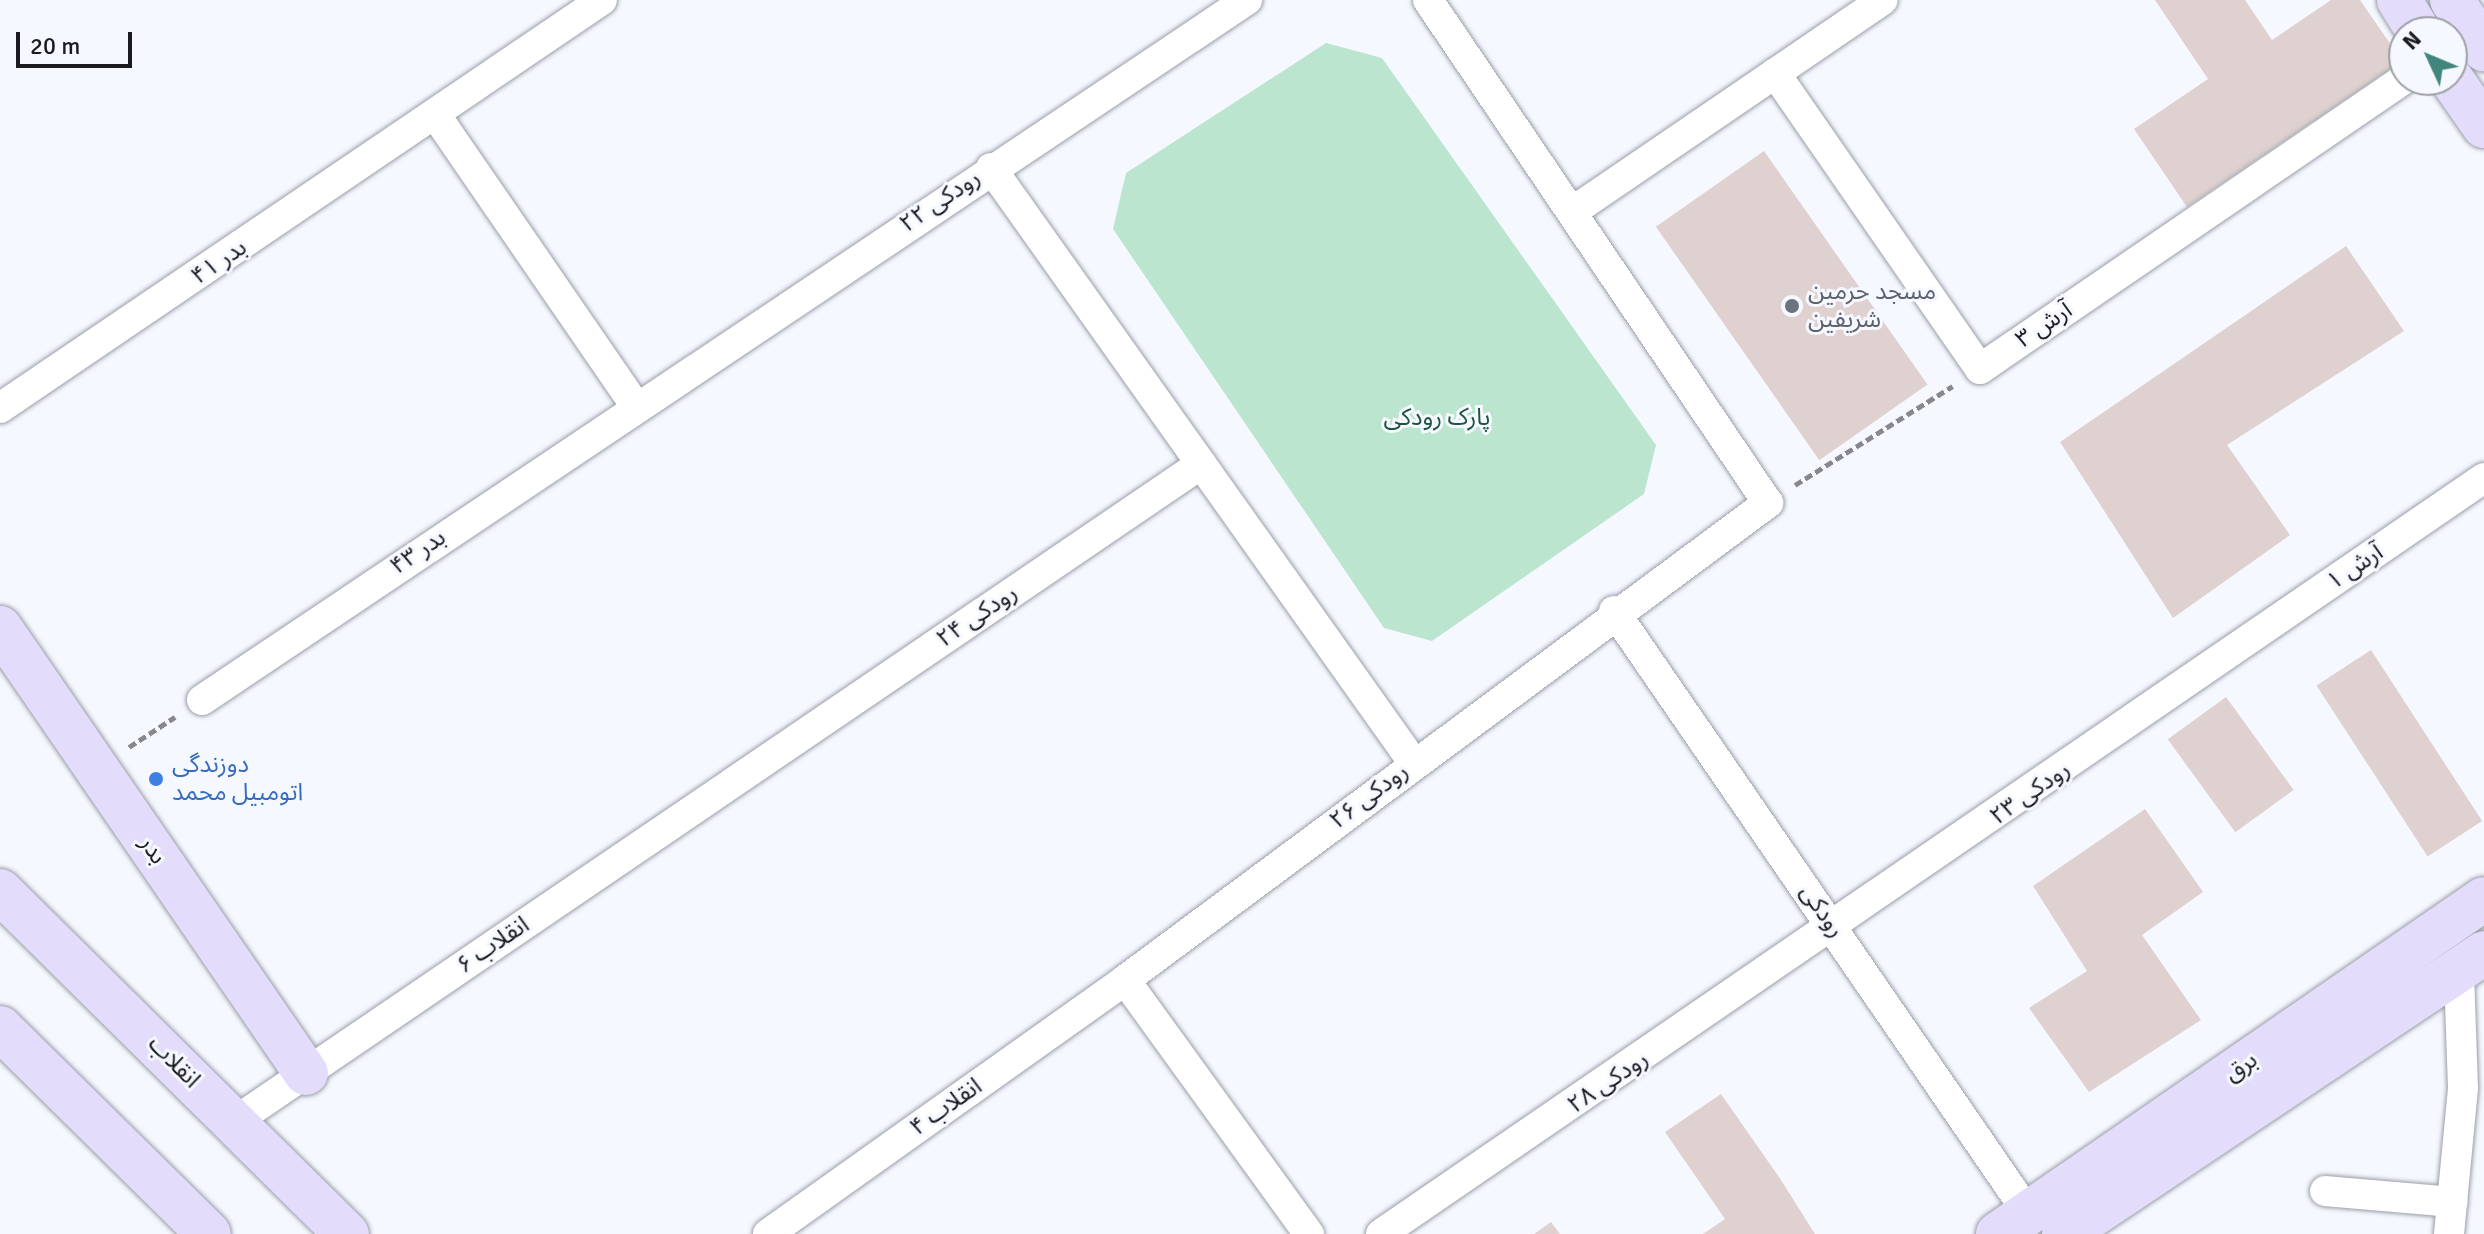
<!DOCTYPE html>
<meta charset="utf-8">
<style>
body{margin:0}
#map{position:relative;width:2484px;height:1234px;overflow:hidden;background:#f6f8ff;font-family:Signika,"Noto Sans Arabic",sans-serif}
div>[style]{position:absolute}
.green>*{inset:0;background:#bbe5ce}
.building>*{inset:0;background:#ded1cf;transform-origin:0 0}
.path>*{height:5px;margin-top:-2.5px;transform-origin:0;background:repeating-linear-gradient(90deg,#87888e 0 8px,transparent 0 12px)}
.roads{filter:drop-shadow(0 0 2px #9a9ea8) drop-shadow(0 0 2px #9a9ea8)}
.street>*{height:30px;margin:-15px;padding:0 15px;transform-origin:15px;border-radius:15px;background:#fff}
.secondary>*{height:44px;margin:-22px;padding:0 22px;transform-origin:22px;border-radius:22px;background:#e3dcfa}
.dots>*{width:22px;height:22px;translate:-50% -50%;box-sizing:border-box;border:4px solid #f6f8ff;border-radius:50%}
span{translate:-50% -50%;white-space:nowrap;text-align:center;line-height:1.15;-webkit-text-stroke:6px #f6f8ff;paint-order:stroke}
.street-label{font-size:24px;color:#1b1c20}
.worship-label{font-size:24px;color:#5b616d}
.left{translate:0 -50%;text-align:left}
.park-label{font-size:24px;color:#1b553c}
.shop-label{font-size:24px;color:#366cbe}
.north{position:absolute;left:2388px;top:16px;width:80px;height:80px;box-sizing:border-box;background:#f6f8ff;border:2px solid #9ea0a6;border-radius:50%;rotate:314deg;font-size:22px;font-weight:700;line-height:32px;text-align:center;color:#1b1c20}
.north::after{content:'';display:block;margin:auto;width:28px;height:36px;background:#40867d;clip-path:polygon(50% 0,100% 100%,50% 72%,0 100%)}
.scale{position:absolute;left:16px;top:32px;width:116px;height:36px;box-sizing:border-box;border:4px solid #1b1c20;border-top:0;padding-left:10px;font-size:24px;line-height:28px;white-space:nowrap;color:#1b1c20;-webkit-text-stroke:6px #f6f8ff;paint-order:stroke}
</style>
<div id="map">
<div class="green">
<div style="clip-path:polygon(1326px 43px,1382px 58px,1656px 445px,1644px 494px,1432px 641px,1384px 628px,1113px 229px,1126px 173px)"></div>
</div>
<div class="building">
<div style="clip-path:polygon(2155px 0,2245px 0,2272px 40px,2331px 0,2360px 0,2402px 61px,2187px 207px,2134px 129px,2208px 79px)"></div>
<div style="left:1764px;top:151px;width:285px;height:132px;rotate:55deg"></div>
<div style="clip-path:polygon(2346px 246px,2404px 331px,2227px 445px,2290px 535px,2173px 618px,2060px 442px)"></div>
<div style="left:2371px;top:650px;width:204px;height:65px;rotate:57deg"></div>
<div style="left:2226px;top:697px;width:115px;height:72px;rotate:54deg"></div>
<div style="clip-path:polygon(2145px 809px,2203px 892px,2142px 935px,2201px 1020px,2089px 1092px,2029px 1008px,2087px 971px,2033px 886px)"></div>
<div style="clip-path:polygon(1721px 1094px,1781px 1180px,1815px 1234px,1703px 1234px,1725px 1219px,1665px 1132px)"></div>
<div style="clip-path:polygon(1551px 1222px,1560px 1234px,1534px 1234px)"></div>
</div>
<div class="path">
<div style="left:1795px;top:485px;width:186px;rotate:-32.1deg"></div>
<div style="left:129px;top:747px;width:55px;rotate:-33.1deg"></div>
</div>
<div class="roads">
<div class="street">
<div style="left:1775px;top:73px;width:360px;rotate:55.3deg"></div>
<div style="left:1980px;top:369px;width:514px;rotate:-34.37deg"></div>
<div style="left:437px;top:117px;width:348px;rotate:55.5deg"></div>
<div style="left:991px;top:168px;width:729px;rotate:54.61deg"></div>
<div style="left:1572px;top:212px;width:376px;rotate:-34.3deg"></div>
<div style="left:0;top:408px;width:727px;rotate:-34.13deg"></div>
<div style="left:1614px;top:611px;width:731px;rotate:55.48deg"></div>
<div style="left:202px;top:700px;width:1258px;rotate:-33.82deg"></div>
<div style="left:1125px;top:980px;width:314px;rotate:54.1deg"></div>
<div style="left:234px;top:1122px;width:1170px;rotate:-34.23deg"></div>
<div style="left:2325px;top:1191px;width:128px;rotate:4.9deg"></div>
<div style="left:768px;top:1234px;width:438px;rotate:-35.4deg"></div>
<div style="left:1125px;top:980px;width:801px;rotate:-36.57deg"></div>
<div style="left:1768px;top:503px;width:607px;rotate:-124.06deg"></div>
<div style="left:1381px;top:1234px;width:1337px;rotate:-34.43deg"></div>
<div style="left:2449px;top:1234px;width:147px;rotate:-84.5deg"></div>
<div style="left:2463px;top:1088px;width:117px;rotate:-92deg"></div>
</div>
<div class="secondary">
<div style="left:2399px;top:0;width:38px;rotate:58deg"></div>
<div style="left:2452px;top:0;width:59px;rotate:56.9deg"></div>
<div style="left:2452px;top:80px;width:56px;rotate:55.2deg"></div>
<div style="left:0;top:628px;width:540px;rotate:55.49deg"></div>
<div style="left:0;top:891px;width:488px;rotate:44.7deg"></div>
<div style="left:0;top:1028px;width:293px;rotate:44.6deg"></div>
<div style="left:1998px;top:1234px;width:590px;rotate:-34.58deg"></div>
<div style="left:2064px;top:1234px;width:505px;rotate:-33.78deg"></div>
</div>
</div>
<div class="dots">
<div style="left:1792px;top:306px;background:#6b7280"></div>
<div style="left:156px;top:779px;background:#3f7fe0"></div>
</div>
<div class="street-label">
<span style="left:940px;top:201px;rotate:-34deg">رودکی ۲۲</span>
<span style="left:219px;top:262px;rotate:-34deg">بدر ۴۱</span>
<span style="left:2044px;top:325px;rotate:-34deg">آرش ۳</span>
<span style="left:418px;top:552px;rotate:-34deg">بدر ۴۳</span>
<span style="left:2355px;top:567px;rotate:-34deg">آرش ۱</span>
<span style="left:977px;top:616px;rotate:-34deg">رودکی ۲۴</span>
<span style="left:2030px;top:793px;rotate:-35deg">رودکی ۲۳</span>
<span style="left:1369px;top:796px;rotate:-37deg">رودکی ۲۶</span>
<span style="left:153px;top:850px;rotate:57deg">بدر</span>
<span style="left:1822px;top:911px;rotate:55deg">رودکی</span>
<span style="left:493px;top:945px;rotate:-34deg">انقلاب ۶</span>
<span style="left:174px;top:1062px;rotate:45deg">انقلاب</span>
<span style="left:2241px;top:1067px;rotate:-35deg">برق</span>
<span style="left:1608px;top:1082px;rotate:-34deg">رودکی ۲۸</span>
<span style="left:946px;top:1107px;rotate:-35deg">انقلاب ۴</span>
</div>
<div class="worship-label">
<span class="left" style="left:1808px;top:306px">مسجد حرمین<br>شریفین</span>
</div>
<div class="park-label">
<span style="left:1437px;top:418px">پارک رودکی</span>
</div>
<div class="shop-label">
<span class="left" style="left:172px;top:779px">دوزندگی<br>اتومبیل محمد</span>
</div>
<div class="north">N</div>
<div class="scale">20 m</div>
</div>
